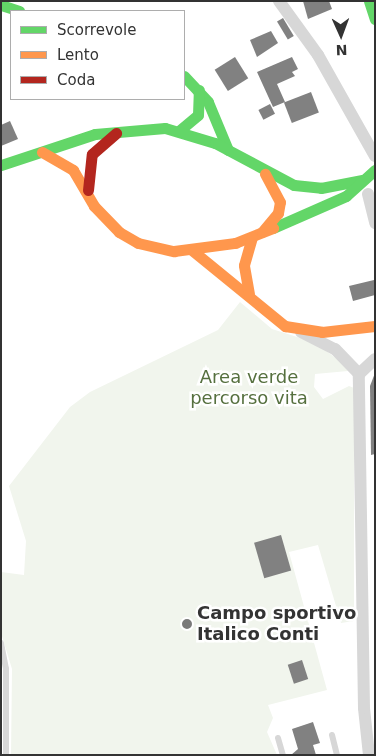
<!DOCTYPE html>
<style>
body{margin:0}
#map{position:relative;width:376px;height:756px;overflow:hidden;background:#fff;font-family:"DejaVu Sans",sans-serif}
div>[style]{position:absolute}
.green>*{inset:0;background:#f1f5ed}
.building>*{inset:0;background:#818181;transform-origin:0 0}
.lane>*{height:6px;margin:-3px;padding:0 3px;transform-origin:3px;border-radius:3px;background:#d7d7d7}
.street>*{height:12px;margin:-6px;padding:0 6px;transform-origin:6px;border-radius:6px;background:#d7d7d7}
.fast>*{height:11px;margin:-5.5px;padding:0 5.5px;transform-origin:5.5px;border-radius:5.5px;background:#63d668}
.slow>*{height:11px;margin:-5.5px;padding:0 5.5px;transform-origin:5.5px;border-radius:5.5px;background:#ff974d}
.jam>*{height:11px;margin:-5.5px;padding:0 5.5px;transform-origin:5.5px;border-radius:5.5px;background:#b3261e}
.dots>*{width:14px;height:14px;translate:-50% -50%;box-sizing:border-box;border:2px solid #fff;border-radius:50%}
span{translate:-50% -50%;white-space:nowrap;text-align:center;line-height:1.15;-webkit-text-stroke:5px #fff;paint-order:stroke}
.park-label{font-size:18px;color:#56703f}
.poi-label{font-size:18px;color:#333;font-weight:700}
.left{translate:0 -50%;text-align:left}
.frame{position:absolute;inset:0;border:2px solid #333;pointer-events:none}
.legend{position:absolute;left:10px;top:10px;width:175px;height:90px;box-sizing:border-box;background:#fff;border:1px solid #adadad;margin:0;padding:6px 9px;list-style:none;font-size:15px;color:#333}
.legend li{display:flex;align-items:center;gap:10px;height:25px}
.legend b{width:25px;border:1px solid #adadad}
.north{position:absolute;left:316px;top:10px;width:50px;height:50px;-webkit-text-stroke:4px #fff;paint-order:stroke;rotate:178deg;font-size:14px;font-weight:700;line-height:20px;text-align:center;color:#333}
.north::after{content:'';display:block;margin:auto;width:18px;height:22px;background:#333;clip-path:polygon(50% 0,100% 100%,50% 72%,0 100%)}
</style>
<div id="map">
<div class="green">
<div style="clip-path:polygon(240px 302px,272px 329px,316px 343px,342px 363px,348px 371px,315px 374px,314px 387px,323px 399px,349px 386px,354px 388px,354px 621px,341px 623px,318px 545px,289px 552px,327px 690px,268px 705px,273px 718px,267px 732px,277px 755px,11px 755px,12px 669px,1px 633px,1px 572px,24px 575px,26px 541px,9px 486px,70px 407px,90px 392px,218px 330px)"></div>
</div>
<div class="building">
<div style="clip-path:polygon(303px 1px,329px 1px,332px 9px,308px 19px)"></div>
<div style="left:283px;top:18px;width:21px;height:7px;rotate:59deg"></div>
<div style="clip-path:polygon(271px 31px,278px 43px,257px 57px,250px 40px)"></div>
<div style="left:235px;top:57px;width:25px;height:24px;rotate:58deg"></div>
<div style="clip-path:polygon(292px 57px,298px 69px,292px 72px,295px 76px,277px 84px,285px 102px,273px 107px,257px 72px)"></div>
<div style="left:311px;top:92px;width:22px;height:29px;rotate:69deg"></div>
<div style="left:270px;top:104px;width:11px;height:13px;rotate:63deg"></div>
<div style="clip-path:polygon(10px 121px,18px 139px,1px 146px,1px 125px)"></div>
<div style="clip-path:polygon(374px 280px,375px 295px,353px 301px,349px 286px)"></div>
<div style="clip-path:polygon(375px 373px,375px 454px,371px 455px,370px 386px)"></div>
<div style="left:281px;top:535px;width:37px;height:28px;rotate:74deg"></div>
<div style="left:302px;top:660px;width:20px;height:15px;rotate:72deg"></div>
<div style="clip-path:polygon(313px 722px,320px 743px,313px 745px,316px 755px,291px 755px,298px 749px,292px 729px)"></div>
</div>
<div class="lane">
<div style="left:1px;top:643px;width:26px;rotate:79deg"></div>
<div style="left:6px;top:669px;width:86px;rotate:90deg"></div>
<div style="left:332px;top:735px;width:21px;rotate:76deg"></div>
<div style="left:278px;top:738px;width:18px;rotate:74deg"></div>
</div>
<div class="street">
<div style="left:279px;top:1px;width:67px;rotate:54.2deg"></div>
<div style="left:318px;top:55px;width:116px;rotate:60.6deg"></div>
<div style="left:368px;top:194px;width:30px;rotate:76deg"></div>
<div style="left:301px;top:332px;width:38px;rotate:27deg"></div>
<div style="left:335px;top:349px;width:35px;rotate:46deg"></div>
<div style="left:369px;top:755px;width:47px;rotate:-96.1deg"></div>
<div style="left:364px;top:708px;width:334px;rotate:-90.9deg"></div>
<div style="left:359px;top:374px;width:22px;rotate:-43deg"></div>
</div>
<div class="fast">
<div style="left:369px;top:1px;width:19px;rotate:72deg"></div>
<div style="left:1px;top:5px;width:19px;rotate:18deg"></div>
<div style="left:184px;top:76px;width:35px;rotate:47deg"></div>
<div style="left:208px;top:102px;width:52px;rotate:67.4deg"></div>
<div style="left:180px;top:130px;width:23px;rotate:-40deg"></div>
<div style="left:198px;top:115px;width:25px;rotate:-88deg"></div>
<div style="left:1px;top:165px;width:99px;rotate:-18.3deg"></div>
<div style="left:95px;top:134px;width:70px;rotate:-4.9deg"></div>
<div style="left:165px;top:128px;width:52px;rotate:16.7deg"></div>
<div style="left:215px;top:143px;width:89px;rotate:28deg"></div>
<div style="left:294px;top:185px;width:27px;rotate:6deg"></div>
<div style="left:321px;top:188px;width:42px;rotate:-11deg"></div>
<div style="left:273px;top:228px;width:80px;rotate:-23.7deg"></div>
<div style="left:346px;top:196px;width:39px;rotate:-42deg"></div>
</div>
<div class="slow">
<div style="left:42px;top:152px;width:36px;rotate:30deg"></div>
<div style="left:73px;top:170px;width:42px;rotate:59.7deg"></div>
<div style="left:94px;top:206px;width:36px;rotate:46deg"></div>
<div style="left:119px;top:232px;width:22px;rotate:30deg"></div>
<div style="left:138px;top:243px;width:37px;rotate:13deg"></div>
<div style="left:174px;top:251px;width:62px;rotate:-7.5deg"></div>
<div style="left:235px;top:243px;width:41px;rotate:-21.5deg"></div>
<div style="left:262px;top:232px;width:25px;rotate:-50deg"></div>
<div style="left:278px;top:213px;width:11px;rotate:-80deg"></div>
<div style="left:280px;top:202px;width:32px;rotate:-118deg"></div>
<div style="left:193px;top:251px;width:119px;rotate:39.2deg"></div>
<div style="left:285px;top:326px;width:37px;rotate:9deg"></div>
<div style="left:322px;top:332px;width:53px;rotate:-6.5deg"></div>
<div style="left:249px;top:294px;width:29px;rotate:-100deg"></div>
<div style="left:244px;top:265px;width:29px;rotate:-74deg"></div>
</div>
<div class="jam">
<div style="left:88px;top:190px;width:36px;rotate:-84deg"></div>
<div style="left:92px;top:154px;width:32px;rotate:-41deg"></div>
</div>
<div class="dots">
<div style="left:187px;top:624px;background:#7a7a7a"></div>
</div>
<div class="park-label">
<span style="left:249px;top:388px">Area verde<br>percorso vita</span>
</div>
<div class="poi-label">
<span class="left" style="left:197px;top:624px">Campo sportivo<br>Italico Conti</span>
</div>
<div class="frame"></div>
<ul class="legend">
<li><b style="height:6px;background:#63d668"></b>Scorrevole</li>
<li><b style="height:6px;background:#ff974d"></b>Lento</li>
<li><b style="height:6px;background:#b3261e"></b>Coda</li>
</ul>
<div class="north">N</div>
</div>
